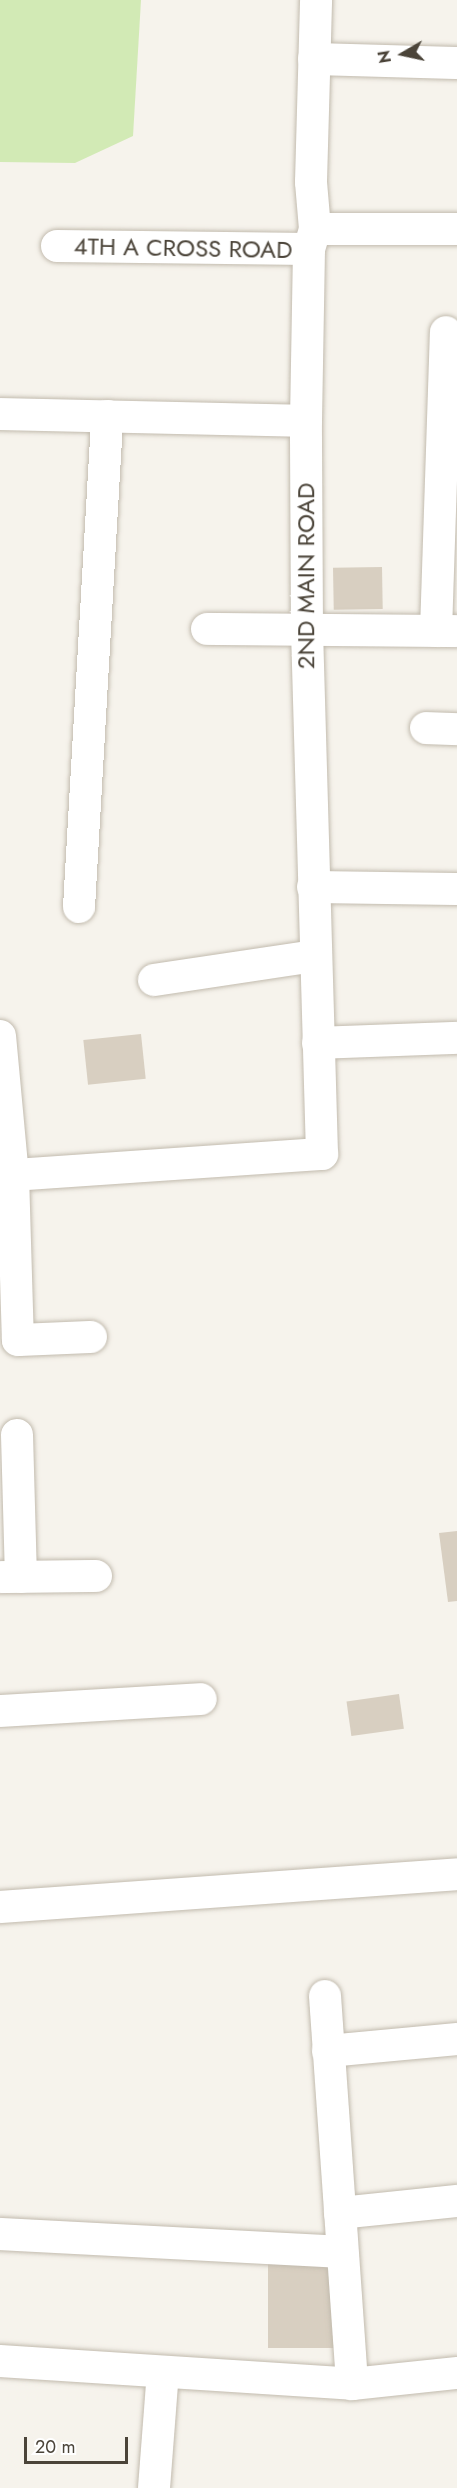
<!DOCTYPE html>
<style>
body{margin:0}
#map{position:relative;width:457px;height:2488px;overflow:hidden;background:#f6f3ec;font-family:Jost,sans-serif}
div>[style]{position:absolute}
.green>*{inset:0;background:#d2eab5}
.building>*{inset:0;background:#d8cfc1;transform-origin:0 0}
.roads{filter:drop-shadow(0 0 2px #c2bbae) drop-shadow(0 0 2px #c2bbae)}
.street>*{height:32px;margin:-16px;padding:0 16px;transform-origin:16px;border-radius:16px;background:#fff}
span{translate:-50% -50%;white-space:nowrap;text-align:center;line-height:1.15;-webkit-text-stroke:5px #fff;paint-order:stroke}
.street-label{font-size:24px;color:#4b4439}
.north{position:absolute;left:373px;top:24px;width:60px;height:60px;-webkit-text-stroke:4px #fff;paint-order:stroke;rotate:261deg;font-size:16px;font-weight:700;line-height:24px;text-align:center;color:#4b4439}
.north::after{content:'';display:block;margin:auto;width:21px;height:27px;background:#4b4439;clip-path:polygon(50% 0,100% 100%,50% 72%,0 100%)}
.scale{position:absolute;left:24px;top:2437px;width:104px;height:27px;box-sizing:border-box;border:3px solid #4b4439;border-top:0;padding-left:8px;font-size:18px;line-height:21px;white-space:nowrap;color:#4b4439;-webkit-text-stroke:4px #fff;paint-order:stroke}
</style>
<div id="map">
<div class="green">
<div style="clip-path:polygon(0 0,141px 0,133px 136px,75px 163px,0 162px)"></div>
</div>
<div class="building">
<div style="left:382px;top:567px;width:42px;height:49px;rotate:89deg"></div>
<div style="left:141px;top:1034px;width:45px;height:58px;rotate:84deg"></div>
<div style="clip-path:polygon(457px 1531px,457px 1601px,448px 1602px,439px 1533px)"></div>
<div style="left:399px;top:1694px;width:35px;height:53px;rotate:82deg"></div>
<div style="left:268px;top:2256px;width:67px;height:92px"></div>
</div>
<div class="roads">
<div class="street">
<div style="left:314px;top:59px;width:143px;rotate:1.6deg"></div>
<div style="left:315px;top:229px;width:142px"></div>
<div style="left:57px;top:246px;width:252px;rotate:0.7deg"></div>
<div style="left:0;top:414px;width:306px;rotate:1.3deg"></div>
<div style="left:207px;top:629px;width:249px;rotate:0.5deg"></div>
<div style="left:436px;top:631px;width:299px;rotate:-88.1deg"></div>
<div style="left:426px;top:728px;width:31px;rotate:2deg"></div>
<div style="left:313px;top:887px;width:144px;rotate:0.8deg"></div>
<div style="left:79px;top:907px;width:492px;rotate:-86.7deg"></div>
<div style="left:154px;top:980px;width:163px;rotate:-8.5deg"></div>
<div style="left:0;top:1036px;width:140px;rotate:84.7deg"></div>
<div style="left:13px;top:1175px;width:165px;rotate:88.3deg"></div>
<div style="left:18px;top:1340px;width:73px;rotate:-2.4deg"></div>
<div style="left:318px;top:1043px;width:139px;rotate:-2.1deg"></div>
<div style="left:13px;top:1175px;width:310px;rotate:-3.9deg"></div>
<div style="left:322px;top:1154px;width:524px;rotate:-91.64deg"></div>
<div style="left:307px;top:630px;width:209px;rotate:-90.3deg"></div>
<div style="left:306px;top:421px;width:172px;rotate:-89deg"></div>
<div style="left:309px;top:249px;width:21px;rotate:-73deg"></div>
<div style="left:315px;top:229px;width:47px;rotate:-94.9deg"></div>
<div style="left:311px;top:182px;width:182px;rotate:-88.4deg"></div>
<div style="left:17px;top:1435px;width:142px;rotate:88.4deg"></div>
<div style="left:1px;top:1577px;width:95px;rotate:-0.6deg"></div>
<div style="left:0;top:1711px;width:201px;rotate:-3.4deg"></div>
<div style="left:0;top:1907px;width:458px;rotate:-4.1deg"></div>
<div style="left:325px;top:1996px;width:389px;rotate:86deg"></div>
<div style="left:328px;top:2051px;width:130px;rotate:-5.3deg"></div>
<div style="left:340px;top:2213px;width:118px;rotate:-5.9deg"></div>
<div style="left:0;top:2234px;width:342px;rotate:3deg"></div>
<div style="left:0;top:2361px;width:353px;rotate:3.7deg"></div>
<div style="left:352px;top:2384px;width:106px;rotate:-6deg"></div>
<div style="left:154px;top:2488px;width:116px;rotate:-85.6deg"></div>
</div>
</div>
<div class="street-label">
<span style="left:183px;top:248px;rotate:1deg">4TH A CROSS ROAD</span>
<span style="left:306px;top:576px;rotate:-90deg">2ND MAIN ROAD</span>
</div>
<div class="north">N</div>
<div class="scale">20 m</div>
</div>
